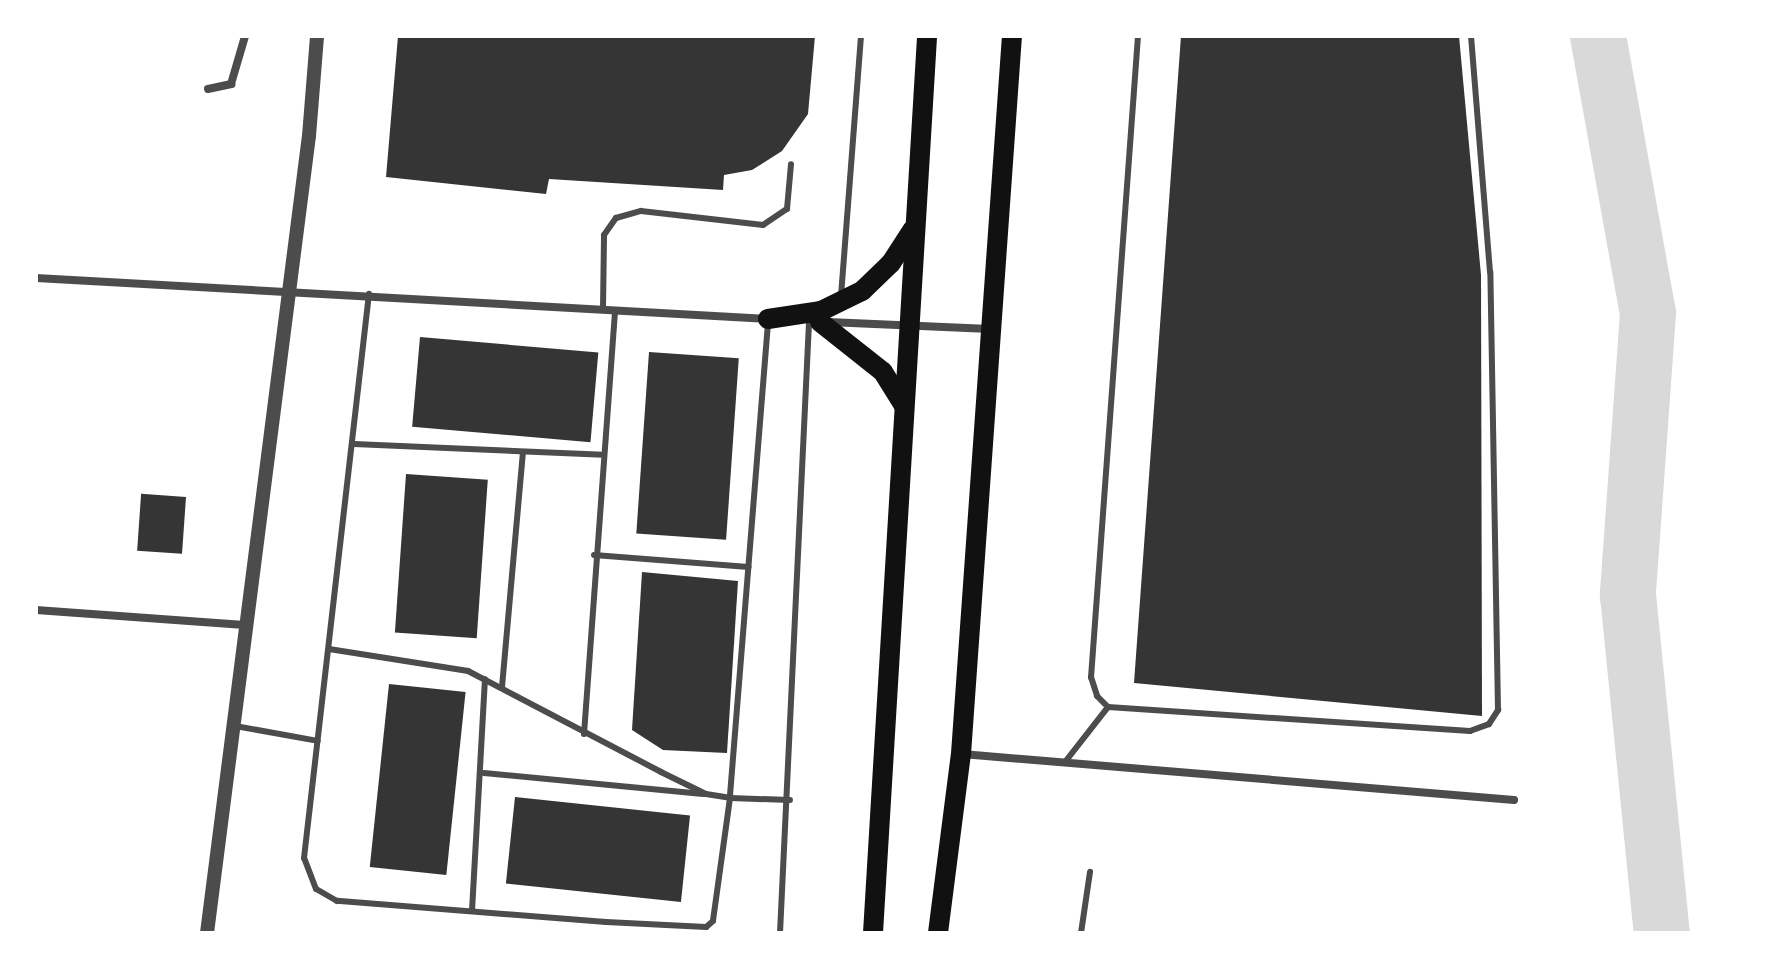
<!DOCTYPE html>
<style>
body{margin:0}
#map{position:relative;width:1775px;height:969px;overflow:hidden;background:#fff;font-family:"Work Sans",sans-serif}
div>[style]{position:absolute}
.river>*{height:56px;margin:-28px;padding:0 28px;transform-origin:28px;border-radius:28px;background:#d9d9d9}
.building>*{inset:0;background:#353535;transform-origin:0 0}
.service>*{height:6px;margin:-3px;padding:0 3px;transform-origin:3px;border-radius:3px;background:#4c4c4c}
.minor>*{height:8px;margin:-4px;padding:0 4px;transform-origin:4px;border-radius:4px;background:#4c4c4c}
.tertiary>*{height:14px;margin:-7px;padding:0 7px;transform-origin:7px;border-radius:7px;background:#4c4c4c}
.primary>*{height:20px;margin:-10px;padding:0 10px;transform-origin:10px;border-radius:10px;background:#111}
span{translate:-50% -50%;white-space:nowrap;text-align:center;line-height:1.15;-webkit-text-stroke:8px #fff;paint-order:stroke}
.frame{position:absolute;inset:0;border:38px solid #fff;pointer-events:none}
</style>
<div id="map">
<div class="river">
<div style="left:1598px;top:36px;width:281px;rotate:79.8deg"></div>
<div style="left:1648px;top:313px;width:283px;rotate:94.1deg"></div>
<div style="left:1628px;top:595px;width:340px;rotate:84.3deg"></div>
</div>
<div class="building">
<div style="clip-path:polygon(398px 36px,815px 36px,808px 114px,782px 151px,752px 170px,724px 175px,723px 190px,549px 179px,546px 194px,386px 177px)"></div>
<div style="clip-path:polygon(1181px 36px,1459px 36px,1481px 275px,1482px 716px,1134px 683px)"></div>
<div style="left:420px;top:337px;width:179px;height:90px;rotate:5deg"></div>
<div style="left:649px;top:352px;width:90px;height:182px;rotate:4deg"></div>
<div style="left:406px;top:474px;width:82px;height:159px;rotate:4deg"></div>
<div style="left:186px;top:497px;width:57px;height:45px;rotate:94deg"></div>
<div style="clip-path:polygon(642px 572px,738px 581px,727px 753px,663px 750px,632px 730px)"></div>
<div style="left:389px;top:684px;width:77px;height:184px;rotate:6deg"></div>
<div style="left:515px;top:797px;width:176px;height:87px;rotate:6deg"></div>
</div>
<div class="service">
<div style="left:1138px;top:36px;width:643px;rotate:94.19deg"></div>
<div style="left:1091px;top:677px;width:20px;rotate:72deg"></div>
<div style="left:1097px;top:696px;width:16px;rotate:45deg"></div>
<div style="left:1108px;top:707px;width:363px;rotate:3.8deg"></div>
<div style="left:1470px;top:731px;width:20px;rotate:-20deg"></div>
<div style="left:1489px;top:724px;width:17px;rotate:-57deg"></div>
<div style="left:1498px;top:710px;width:438px;rotate:-91deg"></div>
<div style="left:1490px;top:272px;width:237px;rotate:-94.6deg"></div>
<div style="left:841px;top:296px;width:261px;rotate:-85.6deg"></div>
<div style="left:603px;top:309px;width:74px;rotate:-89.2deg"></div>
<div style="left:604px;top:235px;width:21px;rotate:-55deg"></div>
<div style="left:616px;top:218px;width:26px;rotate:-16deg"></div>
<div style="left:641px;top:211px;width:123px;rotate:6.5deg"></div>
<div style="left:763px;top:225px;width:29px;rotate:-34deg"></div>
<div style="left:787px;top:209px;width:45px;rotate:-84.9deg"></div>
<div style="left:768px;top:323px;width:477px;rotate:94.6deg"></div>
<div style="left:730px;top:798px;width:60px;rotate:1.9deg"></div>
<div style="left:354px;top:444px;width:249px;rotate:2.5deg"></div>
<div style="left:594px;top:555px;width:155px;rotate:4.4deg"></div>
<div style="left:329px;top:649px;width:141px;rotate:9deg"></div>
<div style="left:468px;top:671px;width:218px;rotate:27.6deg"></div>
<div style="left:661px;top:772px;width:50px;rotate:26.1deg"></div>
<div style="left:706px;top:794px;width:24px;rotate:9deg"></div>
<div style="left:730px;top:798px;width:124px;rotate:97.9deg"></div>
<div style="left:713px;top:921px;width:9px;rotate:139deg"></div>
<div style="left:706px;top:927px;width:100px;rotate:-177.1deg"></div>
<div style="left:606px;top:922px;width:270px;rotate:-175.5deg"></div>
<div style="left:337px;top:901px;width:24px;rotate:-150deg"></div>
<div style="left:316px;top:889px;width:33px;rotate:-111deg"></div>
<div style="left:304px;top:858px;width:568px;rotate:-83.43deg"></div>
<div style="left:502px;top:687px;width:235px;rotate:-84.9deg"></div>
<div style="left:235px;top:726px;width:84px;rotate:10.2deg"></div>
<div style="left:584px;top:734px;width:425px;rotate:-85.8deg"></div>
<div style="left:1065px;top:762px;width:70px;rotate:-52deg"></div>
<div style="left:484px;top:773px;width:220px;rotate:5.5deg"></div>
<div style="left:472px;top:911px;width:232px;rotate:-86.8deg"></div>
<div style="left:780px;top:933px;width:612px;rotate:-87.28deg"></div>
<div style="left:1081px;top:933px;width:62px;rotate:-81.6deg"></div>
</div>
<div class="minor">
<div style="left:208px;top:89px;width:24px;rotate:-12deg"></div>
<div style="left:231px;top:84px;width:50px;rotate:-73.7deg"></div>
<div style="left:36px;top:278px;width:731px;rotate:3.21deg"></div>
<div style="left:828px;top:322px;width:162px;rotate:2.5deg"></div>
<div style="left:36px;top:610px;width:209px;rotate:4.1deg"></div>
<div style="left:962px;top:754px;width:554px;rotate:4.76deg"></div>
</div>
<div class="tertiary">
<div style="left:207px;top:933px;width:804px;rotate:-82.71deg"></div>
<div style="left:309px;top:136px;width:100px;rotate:-85.4deg"></div>
</div>
<div class="primary">
<div style="left:768px;top:319px;width:54px;rotate:-8.6deg"></div>
<div style="left:821px;top:311px;width:46px;rotate:-26deg"></div>
<div style="left:862px;top:291px;width:40px;rotate:-44deg"></div>
<div style="left:891px;top:263px;width:40px;rotate:-57.1deg"></div>
<div style="left:820px;top:322px;width:80px;rotate:38.4deg"></div>
<div style="left:883px;top:372px;width:40px;rotate:58deg"></div>
<div style="left:873px;top:933px;width:899px;rotate:-86.55deg"></div>
<div style="left:938px;top:933px;width:180px;rotate:-82.7deg"></div>
<div style="left:961px;top:754px;width:720px;rotate:-85.94deg"></div>
</div>
<div class="frame"></div>
</div>
